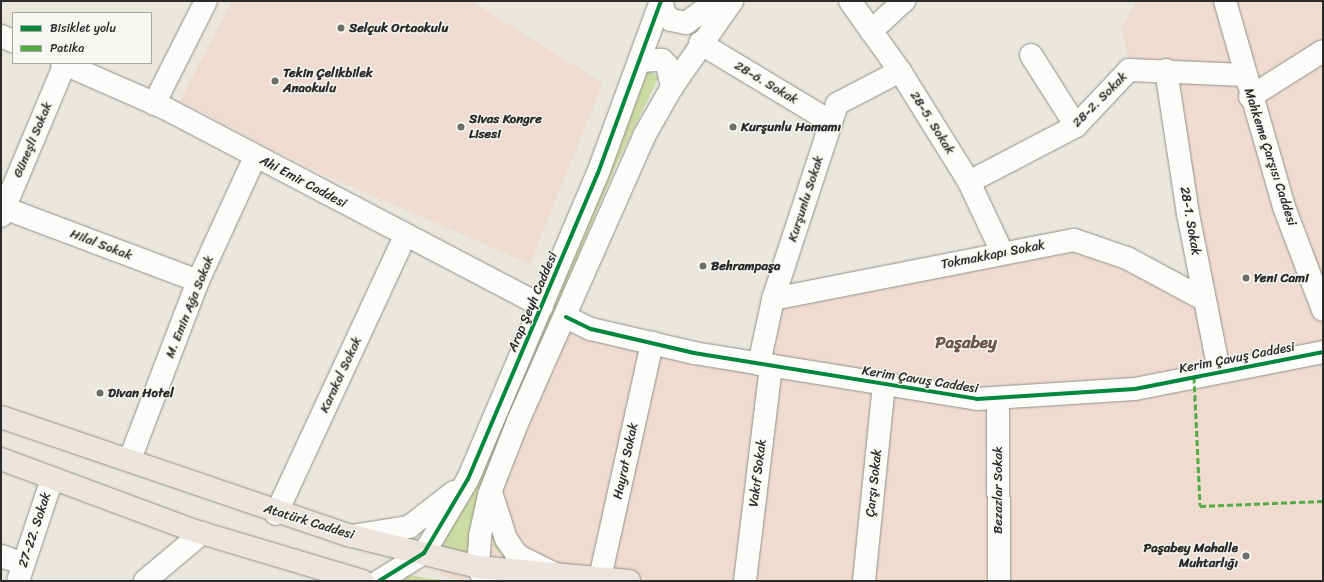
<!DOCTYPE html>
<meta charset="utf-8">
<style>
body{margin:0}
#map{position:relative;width:1324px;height:582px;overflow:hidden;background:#eae8dd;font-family:Sriracha,sans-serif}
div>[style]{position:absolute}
.built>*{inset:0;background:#f0dccf}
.green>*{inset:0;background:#cddaa3}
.roads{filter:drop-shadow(0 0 1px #908f8a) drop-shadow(0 0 1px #908f8a)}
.minor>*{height:22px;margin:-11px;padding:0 11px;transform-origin:11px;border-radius:11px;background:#fcfcfa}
.major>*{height:22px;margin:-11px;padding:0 11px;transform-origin:11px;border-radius:11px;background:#ede5dd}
.quiet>*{height:3px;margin-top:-1.5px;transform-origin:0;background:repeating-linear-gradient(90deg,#54ab44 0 6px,transparent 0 9px)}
.cycleway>*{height:4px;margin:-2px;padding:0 2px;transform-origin:2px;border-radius:2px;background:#00873e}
.dots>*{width:11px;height:11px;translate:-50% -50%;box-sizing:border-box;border:2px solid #f6f6f2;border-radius:50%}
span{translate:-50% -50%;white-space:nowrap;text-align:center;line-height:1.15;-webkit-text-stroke:3px #f6f6f2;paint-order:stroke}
.poi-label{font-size:13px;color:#2b2b2b;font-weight:700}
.left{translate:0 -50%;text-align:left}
.right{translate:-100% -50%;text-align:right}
.street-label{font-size:13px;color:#2b2b2b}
.district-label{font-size:17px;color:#6c5446;font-weight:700}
.frame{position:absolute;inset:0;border:2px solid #2b2b2b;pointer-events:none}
.legend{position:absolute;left:12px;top:12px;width:140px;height:52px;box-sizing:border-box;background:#f6f6f2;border:1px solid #a5a5a2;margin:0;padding:5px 7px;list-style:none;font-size:12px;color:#2b2b2b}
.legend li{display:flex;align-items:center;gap:8px;height:20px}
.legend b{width:20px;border:1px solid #a5a5a2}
</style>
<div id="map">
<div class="built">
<div style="clip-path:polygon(232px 1px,471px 1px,603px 83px,530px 264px,313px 170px,180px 101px)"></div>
<div style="clip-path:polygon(1136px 1px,1323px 1px,1323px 581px,473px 581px,439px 576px,555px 305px,594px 323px,754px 357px,769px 294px,1073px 234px,1193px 283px,1162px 77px,1134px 78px,1121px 29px)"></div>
</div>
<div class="green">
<div style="clip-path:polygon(647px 70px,659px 77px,618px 161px,499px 444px,467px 553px,434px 549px,470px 490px,583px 236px)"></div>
<div style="clip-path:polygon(492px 521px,524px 569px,506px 561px,494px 546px)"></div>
<div style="clip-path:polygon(408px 575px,433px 579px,451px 581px,403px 581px)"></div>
</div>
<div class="roads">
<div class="minor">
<div style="left:662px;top:1px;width:12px;rotate:81deg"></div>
<div style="left:664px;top:13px;width:10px;rotate:45deg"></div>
<div style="left:671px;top:20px;width:15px;rotate:11deg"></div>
<div style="left:686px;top:23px;width:37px;rotate:-36deg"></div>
<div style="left:850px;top:1px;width:86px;rotate:54.5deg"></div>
<div style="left:900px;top:71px;width:131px;rotate:58.1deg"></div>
<div style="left:969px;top:182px;width:77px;rotate:64.8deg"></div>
<div style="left:1225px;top:1px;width:214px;rotate:74deg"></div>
<div style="left:1284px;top:207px;width:110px;rotate:69.3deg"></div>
<div style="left:871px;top:31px;width:45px;rotate:-42.3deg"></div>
<div style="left:1px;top:36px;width:13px;rotate:23deg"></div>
<div style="left:700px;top:43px;width:153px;rotate:31.1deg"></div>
<div style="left:1031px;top:55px;width:84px;rotate:57.6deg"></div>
<div style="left:640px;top:61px;width:22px;rotate:-3deg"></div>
<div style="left:662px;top:60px;width:7px;rotate:45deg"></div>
<div style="left:667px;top:65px;width:23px;rotate:77deg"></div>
<div style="left:62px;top:63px;width:112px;rotate:23.6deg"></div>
<div style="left:165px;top:108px;width:426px;rotate:27.7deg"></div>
<div style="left:1166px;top:70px;width:146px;rotate:81.3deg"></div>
<div style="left:1188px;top:214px;width:160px;rotate:78.8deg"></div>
<div style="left:1250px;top:97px;width:86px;rotate:-32.2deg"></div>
<div style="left:154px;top:104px;width:115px;rotate:-63.2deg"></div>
<div style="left:969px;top:182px;width:121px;rotate:-27.6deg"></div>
<div style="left:1076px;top:126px;width:77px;rotate:-46.6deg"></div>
<div style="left:1129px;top:70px;width:115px;rotate:2.5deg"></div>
<div style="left:4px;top:208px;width:207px;rotate:20.6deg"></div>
<div style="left:1px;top:216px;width:165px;rotate:-67.2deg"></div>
<div style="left:773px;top:299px;width:307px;rotate:-11.1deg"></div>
<div style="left:1074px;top:240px;width:56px;rotate:18.8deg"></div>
<div style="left:1127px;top:258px;width:86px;rotate:28.3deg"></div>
<div style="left:566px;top:317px;width:28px;rotate:26deg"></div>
<div style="left:591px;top:329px;width:106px;rotate:13.1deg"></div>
<div style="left:694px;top:353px;width:287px;rotate:9.2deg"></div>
<div style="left:977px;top:399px;width:158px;rotate:-3.6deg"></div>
<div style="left:1135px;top:389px;width:192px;rotate:-11.1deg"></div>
<div style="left:759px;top:364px;width:66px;rotate:-77.8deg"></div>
<div style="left:773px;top:299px;width:205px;rotate:-71.8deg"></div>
<div style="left:837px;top:104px;width:71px;rotate:-27.6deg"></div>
<div style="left:998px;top:399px;width:182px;rotate:89.7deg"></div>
<div style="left:130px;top:459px;width:191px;rotate:-69.1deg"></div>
<div style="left:198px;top:281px;width:136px;rotate:-65.3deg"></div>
<div style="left:491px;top:492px;width:49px;rotate:72.3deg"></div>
<div style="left:506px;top:539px;width:19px;rotate:55deg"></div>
<div style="left:517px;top:555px;width:42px;rotate:26.6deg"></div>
<div style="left:276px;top:514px;width:306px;rotate:-65.1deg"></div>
<div style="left:351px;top:536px;width:59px;rotate:-8.8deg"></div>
<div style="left:409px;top:527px;width:57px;rotate:-37.9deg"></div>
<div style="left:1px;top:556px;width:24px;rotate:19deg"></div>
<div style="left:600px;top:578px;width:241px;rotate:-77.5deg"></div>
<div style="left:18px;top:581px;width:108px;rotate:-71.6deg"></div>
<div style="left:145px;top:581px;width:75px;rotate:-40.1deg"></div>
<div style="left:379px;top:581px;width:53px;rotate:-31.9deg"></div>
<div style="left:424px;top:553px;width:86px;rotate:-59.3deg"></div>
<div style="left:468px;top:479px;width:332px;rotate:-67deg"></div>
<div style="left:598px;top:173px;width:183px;rotate:-69.9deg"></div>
<div style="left:485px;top:581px;width:16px;rotate:-117deg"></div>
<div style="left:478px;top:567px;width:31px;rotate:-86deg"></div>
<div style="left:480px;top:536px;width:42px;rotate:-77.6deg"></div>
<div style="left:489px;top:495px;width:79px;rotate:-68.6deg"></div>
<div style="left:518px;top:421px;width:312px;rotate:-66.1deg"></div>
<div style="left:644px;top:136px;width:56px;rotate:-60.3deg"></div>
<div style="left:672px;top:87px;width:105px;rotate:-55.1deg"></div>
<div style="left:745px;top:581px;width:217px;rotate:-83.1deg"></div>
<div style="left:864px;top:581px;width:197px;rotate:-84.2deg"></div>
</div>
<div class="major">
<div style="left:1px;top:417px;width:367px;rotate:18.8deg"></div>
<div style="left:348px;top:535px;width:134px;rotate:13.8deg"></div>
<div style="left:478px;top:567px;width:152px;rotate:5.3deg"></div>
<div style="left:1px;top:459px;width:207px;rotate:20.4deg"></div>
<div style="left:195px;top:531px;width:175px;rotate:16.6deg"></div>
</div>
</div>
<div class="quiet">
<div style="left:1194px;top:377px;width:129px;rotate:87.3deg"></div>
<div style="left:1200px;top:506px;width:123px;rotate:-2.3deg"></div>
</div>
<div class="cycleway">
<div style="left:566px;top:317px;width:28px;rotate:26deg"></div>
<div style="left:591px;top:329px;width:106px;rotate:13.1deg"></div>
<div style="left:694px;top:353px;width:287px;rotate:9.2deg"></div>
<div style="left:977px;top:399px;width:158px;rotate:-3.6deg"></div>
<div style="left:1135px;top:389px;width:192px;rotate:-11.1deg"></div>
<div style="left:379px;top:581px;width:53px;rotate:-31.9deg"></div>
<div style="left:424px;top:553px;width:86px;rotate:-59.3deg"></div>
<div style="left:468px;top:479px;width:332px;rotate:-67deg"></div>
<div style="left:598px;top:173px;width:183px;rotate:-69.9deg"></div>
</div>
<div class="dots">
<div style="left:341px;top:28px;background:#6e6d69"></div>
<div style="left:275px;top:81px;background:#6e6d69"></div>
<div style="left:461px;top:127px;background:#6e6d69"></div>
<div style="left:733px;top:127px;background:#6e6d69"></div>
<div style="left:703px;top:266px;background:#6e6d69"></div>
<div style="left:1246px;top:278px;background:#6e6d69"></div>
<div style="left:100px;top:393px;background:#6e6d69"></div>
<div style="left:1246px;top:556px;background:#6e6d69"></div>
</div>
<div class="poi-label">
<span class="left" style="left:349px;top:28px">Selçuk Ortaokulu</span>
<span class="left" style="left:283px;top:81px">Tekin Çelikbilek<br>Anaokulu</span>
<span class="left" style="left:469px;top:127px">Sivas Kongre<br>Lisesi</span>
<span class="left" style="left:741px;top:127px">Kurşunlu Hamamı</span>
<span class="left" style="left:711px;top:266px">Behrampaşa</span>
<span class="left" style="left:1254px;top:278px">Yeni Cami</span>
<span class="left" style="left:108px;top:393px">Divan Hotel</span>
<span class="right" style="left:1238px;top:556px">Paşabey Mahalle<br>Muhtarlığı</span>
</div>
<div class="street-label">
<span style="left:766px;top:83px;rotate:31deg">28-6. Sokak</span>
<span style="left:1100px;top:100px;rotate:-45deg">28-2. Sokak</span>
<span style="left:932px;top:123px;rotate:58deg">28-5. Sokak</span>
<span style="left:33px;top:140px;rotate:-67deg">Güneşli Sokak</span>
<span style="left:1270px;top:157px;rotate:72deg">Mahkeme Çarşısı Caddesi</span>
<span style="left:303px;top:182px;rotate:28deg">Ahi Emir Caddesi</span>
<span style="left:806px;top:199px;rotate:-72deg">Kurşunlu Sokak</span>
<span style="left:1190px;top:221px;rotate:80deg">28-1. Sokak</span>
<span style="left:101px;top:245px;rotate:21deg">Hilal Sokak</span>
<span style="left:993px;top:255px;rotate:-11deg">Tokmakkapı Sokak</span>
<span style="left:533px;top:302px;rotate:-67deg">Arap Şeyh Caddesi</span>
<span style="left:190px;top:307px;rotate:-68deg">M. Emin Ağa Sokak</span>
<span style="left:1237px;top:358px;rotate:-11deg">Kerim Çavuş Caddesi</span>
<span style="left:341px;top:375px;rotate:-65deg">Karakol Sokak</span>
<span style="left:920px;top:380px;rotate:9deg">Kerim Çavuş Caddesi</span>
<span style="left:626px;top:461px;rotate:-78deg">Hayrat Sokak</span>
<span style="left:758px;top:473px;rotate:-83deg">Vakıf Sokak</span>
<span style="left:874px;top:483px;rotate:-84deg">Çarşı Sokak</span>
<span style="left:998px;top:490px;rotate:-90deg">Bezazlar Sokak</span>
<span style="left:309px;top:522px;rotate:17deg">Atatürk Caddesi</span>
<span style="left:35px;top:530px;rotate:-72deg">27-22. Sokak</span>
</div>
<div class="district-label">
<span style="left:966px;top:343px">Paşabey</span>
</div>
<div class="frame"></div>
<ul class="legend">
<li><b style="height:5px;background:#00873e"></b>Bisiklet yolu</li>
<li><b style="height:5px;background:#54ab44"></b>Patika</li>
</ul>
</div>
